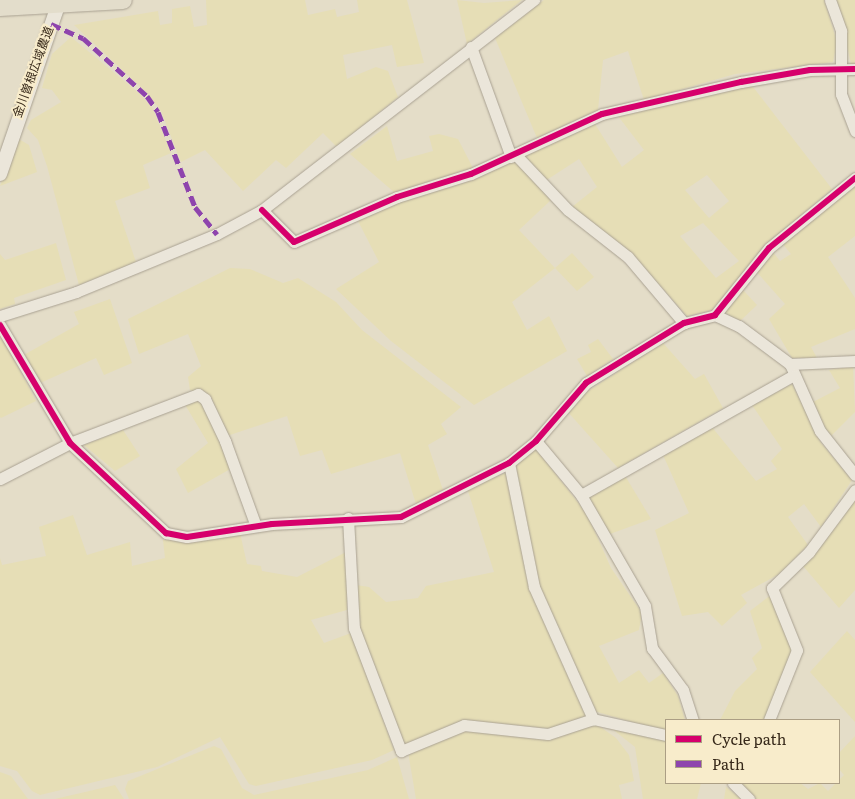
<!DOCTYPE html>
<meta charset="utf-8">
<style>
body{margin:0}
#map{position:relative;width:855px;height:799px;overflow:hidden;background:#e4ddc8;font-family:Literata,"Noto Sans JP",serif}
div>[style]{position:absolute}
.farmland>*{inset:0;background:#e6deb6}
.roads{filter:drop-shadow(0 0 1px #a9a192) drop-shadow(0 0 1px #a9a192)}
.minor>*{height:11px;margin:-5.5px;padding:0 5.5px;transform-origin:5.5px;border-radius:5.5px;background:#ebe6da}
.tertiary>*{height:14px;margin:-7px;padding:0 7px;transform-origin:7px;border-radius:7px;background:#ebe6da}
.primary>*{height:18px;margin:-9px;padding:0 9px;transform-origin:9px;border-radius:9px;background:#e3ddcb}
.quiet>*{height:5px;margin-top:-2.5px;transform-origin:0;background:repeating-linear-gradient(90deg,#8e44ad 0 10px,transparent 0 15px)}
.cycleway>*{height:6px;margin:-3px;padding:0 3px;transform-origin:3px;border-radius:3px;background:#d6006c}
span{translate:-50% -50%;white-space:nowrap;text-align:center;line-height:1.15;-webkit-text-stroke:4px #f8eccb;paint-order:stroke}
.street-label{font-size:12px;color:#37291a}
.legend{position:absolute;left:665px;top:719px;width:175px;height:65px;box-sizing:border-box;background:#f8eccb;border:1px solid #ab9e84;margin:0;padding:6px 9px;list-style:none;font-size:15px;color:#37291a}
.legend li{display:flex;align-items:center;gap:10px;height:25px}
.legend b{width:25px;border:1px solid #ab9e84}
</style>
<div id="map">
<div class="farmland">
<div style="clip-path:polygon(206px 0,305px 0,308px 15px,335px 9px,337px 17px,359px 12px,357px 0,407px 0,424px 63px,397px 67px,392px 45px,343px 55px,347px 79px,376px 67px,388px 71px,398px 97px,337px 147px,323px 133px,286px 168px,276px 160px,243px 191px,205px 150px,181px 162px,161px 111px,146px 92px,74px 25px,158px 11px,160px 25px,172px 23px,172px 9px,190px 6px,194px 27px,207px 25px)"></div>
<div style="clip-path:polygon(457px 0,484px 3px,522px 0,467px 44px)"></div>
<div style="clip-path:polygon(544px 0,824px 0,837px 42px,833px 62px,735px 74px,644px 100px,628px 51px,603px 60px,598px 110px,537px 138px,495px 38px)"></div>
<div style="clip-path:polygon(836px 0,855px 0,855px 64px,851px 64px)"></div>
<div style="clip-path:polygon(71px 37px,140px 94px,153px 109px,171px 153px,143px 165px,150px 188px,115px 201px,136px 262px,79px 285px,47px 166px,38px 140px,27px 128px,31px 120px,61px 102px,52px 90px,42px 88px,52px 54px)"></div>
<div style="clip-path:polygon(evenodd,750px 83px,832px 189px,768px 243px,713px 310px,687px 316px,639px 262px,572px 207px,597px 187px,579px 159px,545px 181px,524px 163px,525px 155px,595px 124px,622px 167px,644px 150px,618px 116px,750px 83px,707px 175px,729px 201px,709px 218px,685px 190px,707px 175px,750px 83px,703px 223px,739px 261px,716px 278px,680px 236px,703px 223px)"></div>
<div style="clip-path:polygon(387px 126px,397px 161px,433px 151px,429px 136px,439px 134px,458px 139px,473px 168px,395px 193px,350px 154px)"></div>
<div style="clip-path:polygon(17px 138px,29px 145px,37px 172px,0 186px)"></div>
<div style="clip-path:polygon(509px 162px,516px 162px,551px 200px,519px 230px,555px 268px,572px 253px,594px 277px,577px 291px,555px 268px,512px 302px,527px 330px,549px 316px,567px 351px,474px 405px,391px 341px,336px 289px,379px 262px,358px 221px,403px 199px,463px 183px)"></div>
<div style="clip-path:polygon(855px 181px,855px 236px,828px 257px,855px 298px,855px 329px,811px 347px,817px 358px,792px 358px,769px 319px,785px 304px,755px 270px,772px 251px,780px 261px,791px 254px,781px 242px)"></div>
<div style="clip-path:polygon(56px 243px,66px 280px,14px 298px,15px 304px,0 309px,0 254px,5px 260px)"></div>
<div style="clip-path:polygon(230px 268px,250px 269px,283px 283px,298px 278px,336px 302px,362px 330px,461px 407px,441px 424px,447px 434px,428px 445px,443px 490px,416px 504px,400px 453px,331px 474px,322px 450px,300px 456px,287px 416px,227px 436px,211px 397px,190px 390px,188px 377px,201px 366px,188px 334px,139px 354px,128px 319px)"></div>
<div style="clip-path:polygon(743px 290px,757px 305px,739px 322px,723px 311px)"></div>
<div style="clip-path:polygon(110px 299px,132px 363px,104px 375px,96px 358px,38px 384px,22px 356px,79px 324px,74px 312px)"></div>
<div style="clip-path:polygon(0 333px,36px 401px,1px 418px,0 417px)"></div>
<div style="clip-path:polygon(598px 339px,613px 359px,587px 376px,577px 359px,591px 352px,588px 345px)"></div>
<div style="clip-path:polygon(663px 343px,695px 379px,704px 374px,723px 408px,618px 468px,567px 411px,582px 395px)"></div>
<div style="clip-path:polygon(853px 366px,855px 412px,829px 438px,813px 402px,840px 388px,829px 370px)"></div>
<div style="clip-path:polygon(792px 384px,821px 443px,852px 480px,821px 527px,804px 504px,788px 517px,808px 545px,779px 574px,741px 595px,747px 603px,722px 626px,708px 612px,682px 616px,655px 530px,689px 513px,663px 455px,711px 426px,756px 481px,777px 469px,771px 461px,782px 449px,752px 405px)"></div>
<div style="clip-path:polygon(193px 398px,202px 401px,232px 468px,188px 493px,176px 469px,208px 443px,184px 403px)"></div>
<div style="clip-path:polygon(123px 430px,140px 456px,115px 471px,84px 445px)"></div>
<div style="clip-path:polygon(535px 448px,587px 514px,611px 568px,642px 613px,639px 630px,599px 646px,619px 683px,639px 670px,649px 683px,663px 673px,678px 696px,685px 720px,666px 720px,666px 732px,594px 711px,537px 586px,514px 467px)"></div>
<div style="clip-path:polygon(506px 473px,528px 581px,586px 716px,551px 729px,473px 721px,403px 747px,357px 629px,356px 585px,369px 587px,386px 602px,418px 598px,426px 586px,494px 572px,467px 488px)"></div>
<div style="clip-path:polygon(624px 474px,651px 519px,610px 534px,587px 496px)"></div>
<div style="clip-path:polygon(855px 495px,855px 590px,839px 608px,803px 566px)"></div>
<div style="clip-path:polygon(73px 515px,87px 555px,130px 542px,132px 566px,165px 558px,163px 540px,240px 533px,247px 564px,261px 566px,262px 571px,297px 577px,348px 551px,347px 610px,311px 620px,324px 643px,351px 633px,394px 750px,372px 760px,256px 786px,249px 784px,220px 737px,157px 767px,40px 795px,32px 791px,17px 771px,0 766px,0 558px,2px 565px,46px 556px,39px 527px)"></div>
<div style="clip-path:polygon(772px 594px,792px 642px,793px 656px,765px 720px,720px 720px,735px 691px,757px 669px,752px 658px,762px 648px,750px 611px)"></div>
<div style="clip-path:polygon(847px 631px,855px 640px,855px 722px,810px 672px)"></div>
<div style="clip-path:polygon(592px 721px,616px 738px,629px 755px,634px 781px,619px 785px,622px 799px,416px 799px,408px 752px,461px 730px,552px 737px)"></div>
<div style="clip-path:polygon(611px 728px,666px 741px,666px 783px,701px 783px,697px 799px,643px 799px,635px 747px)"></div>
<div style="clip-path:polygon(855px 736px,855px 799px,755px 799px,739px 784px,800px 783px,808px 789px,820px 783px,828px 791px,844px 775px,839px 769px,839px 753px)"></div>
<div style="clip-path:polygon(214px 746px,221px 749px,242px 788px,254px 795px,368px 770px,397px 757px,409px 799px,129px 799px,125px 789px,128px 781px)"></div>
<div style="clip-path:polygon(0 772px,11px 776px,28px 799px,0 799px)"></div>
<div style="clip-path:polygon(115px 785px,124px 799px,55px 799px)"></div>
<div style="clip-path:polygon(726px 787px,741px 799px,724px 799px)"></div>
</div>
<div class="roads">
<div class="minor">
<div style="left:830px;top:0;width:33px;rotate:70deg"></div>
<div style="left:841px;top:31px;width:63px;rotate:90deg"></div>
<div style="left:841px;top:94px;width:40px;rotate:69deg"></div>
<div style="left:471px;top:47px;width:117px;rotate:70deg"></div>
<div style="left:515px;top:154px;width:77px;rotate:46.6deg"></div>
<div style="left:568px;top:210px;width:76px;rotate:38.1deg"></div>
<div style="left:628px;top:257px;width:87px;rotate:49.7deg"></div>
<div style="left:262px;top:210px;width:45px;rotate:45deg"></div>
<div style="left:294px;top:242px;width:112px;rotate:-23.6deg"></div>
<div style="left:397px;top:197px;width:77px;rotate:-17.3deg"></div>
<div style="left:471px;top:174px;width:144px;rotate:-24.6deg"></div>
<div style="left:602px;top:114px;width:143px;rotate:-13deg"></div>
<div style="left:741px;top:82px;width:70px;rotate:-9.9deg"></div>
<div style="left:810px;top:70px;width:45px;rotate:-1.3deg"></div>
<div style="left:715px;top:315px;width:26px;rotate:25deg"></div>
<div style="left:739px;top:326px;width:64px;rotate:36.7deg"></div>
<div style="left:790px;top:364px;width:73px;rotate:65.9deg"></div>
<div style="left:820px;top:431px;width:56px;rotate:51.5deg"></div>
<div style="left:0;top:316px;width:80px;rotate:-17.5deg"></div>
<div style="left:76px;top:292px;width:152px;rotate:-22.4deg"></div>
<div style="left:217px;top:234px;width:51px;rotate:-28.1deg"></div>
<div style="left:262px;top:210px;width:344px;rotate:-37.7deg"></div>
<div style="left:0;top:325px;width:137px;rotate:59.3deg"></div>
<div style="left:70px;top:443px;width:132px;rotate:43.2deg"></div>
<div style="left:166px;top:533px;width:21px;rotate:11deg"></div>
<div style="left:187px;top:537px;width:86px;rotate:-8.7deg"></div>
<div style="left:272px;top:524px;width:129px;rotate:-3.1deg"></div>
<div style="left:401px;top:517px;width:121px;rotate:-26.6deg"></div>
<div style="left:509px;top:463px;width:35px;rotate:-39deg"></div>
<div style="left:536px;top:441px;width:77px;rotate:-49.2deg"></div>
<div style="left:586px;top:383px;width:115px;rotate:-31.5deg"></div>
<div style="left:684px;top:323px;width:32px;rotate:-14deg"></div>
<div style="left:715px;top:315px;width:86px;rotate:-51.1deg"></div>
<div style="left:769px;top:248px;width:111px;rotate:-39.1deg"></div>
<div style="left:790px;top:364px;width:65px;rotate:-2.6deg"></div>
<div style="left:536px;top:441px;width:70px;rotate:50.2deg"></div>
<div style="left:581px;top:495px;width:128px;rotate:60deg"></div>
<div style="left:645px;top:606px;width:43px;rotate:80.5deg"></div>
<div style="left:652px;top:648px;width:52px;rotate:53.6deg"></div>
<div style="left:683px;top:690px;width:32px;rotate:72deg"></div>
<div style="left:509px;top:463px;width:126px;rotate:78.6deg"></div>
<div style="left:534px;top:587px;width:145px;rotate:65.9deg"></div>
<div style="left:0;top:479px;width:79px;rotate:-27.2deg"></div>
<div style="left:70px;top:443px;width:137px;rotate:-20.9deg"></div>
<div style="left:198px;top:394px;width:9px;rotate:36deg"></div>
<div style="left:205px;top:399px;width:47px;rotate:64.5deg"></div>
<div style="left:225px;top:441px;width:90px;rotate:70deg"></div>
<div style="left:581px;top:495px;width:244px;rotate:-29.4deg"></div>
<div style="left:348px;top:518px;width:110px;rotate:86.9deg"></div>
<div style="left:354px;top:628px;width:132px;rotate:69.1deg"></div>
<div style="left:401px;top:751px;width:68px;rotate:-22.4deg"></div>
<div style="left:464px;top:725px;width:84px;rotate:6.1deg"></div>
<div style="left:548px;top:734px;width:47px;rotate:-18.4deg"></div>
<div style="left:593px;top:719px;width:75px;rotate:12.4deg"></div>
<div style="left:769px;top:720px;width:75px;rotate:-68.2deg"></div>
<div style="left:797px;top:650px;width:67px;rotate:-112deg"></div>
<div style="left:772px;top:588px;width:52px;rotate:-44.2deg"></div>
<div style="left:809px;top:552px;width:77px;rotate:-53.4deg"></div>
<div style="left:733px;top:783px;width:23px;rotate:45deg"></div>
</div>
<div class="tertiary">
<div style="left:0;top:174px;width:184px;rotate:-71deg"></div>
</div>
<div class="primary">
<div style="left:0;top:7px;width:123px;rotate:-3.3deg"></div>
</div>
</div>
<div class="quiet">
<div style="left:51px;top:24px;width:35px;rotate:24deg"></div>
<div style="left:83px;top:38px;width:86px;rotate:42.2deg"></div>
<div style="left:147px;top:96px;width:19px;rotate:55deg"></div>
<div style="left:158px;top:112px;width:102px;rotate:68.7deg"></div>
<div style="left:195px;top:207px;width:35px;rotate:51deg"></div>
</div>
<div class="cycleway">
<div style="left:262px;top:210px;width:45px;rotate:45deg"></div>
<div style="left:294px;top:242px;width:112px;rotate:-23.6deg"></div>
<div style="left:397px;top:197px;width:77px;rotate:-17.3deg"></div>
<div style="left:471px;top:174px;width:144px;rotate:-24.6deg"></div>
<div style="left:602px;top:114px;width:143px;rotate:-13deg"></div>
<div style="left:741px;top:82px;width:70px;rotate:-9.9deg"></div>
<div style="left:810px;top:70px;width:45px;rotate:-1.3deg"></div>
<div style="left:0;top:325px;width:137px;rotate:59.3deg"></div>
<div style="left:70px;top:443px;width:132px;rotate:43.2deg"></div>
<div style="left:166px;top:533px;width:21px;rotate:11deg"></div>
<div style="left:187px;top:537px;width:86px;rotate:-8.7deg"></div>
<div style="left:272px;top:524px;width:129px;rotate:-3.1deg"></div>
<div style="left:401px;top:517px;width:121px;rotate:-26.6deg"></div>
<div style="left:509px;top:463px;width:35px;rotate:-39deg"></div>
<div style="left:536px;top:441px;width:77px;rotate:-49.2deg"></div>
<div style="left:586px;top:383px;width:115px;rotate:-31.5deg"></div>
<div style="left:684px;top:323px;width:32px;rotate:-14deg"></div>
<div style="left:715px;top:315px;width:86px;rotate:-51.1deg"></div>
<div style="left:769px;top:248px;width:111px;rotate:-39.1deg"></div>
</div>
<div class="street-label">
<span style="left:33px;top:72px;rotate:-70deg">金川曽根広域農道</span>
</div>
<ul class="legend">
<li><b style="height:6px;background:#d6006c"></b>Cycle path</li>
<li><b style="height:6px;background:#8e44ad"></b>Path</li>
</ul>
</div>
